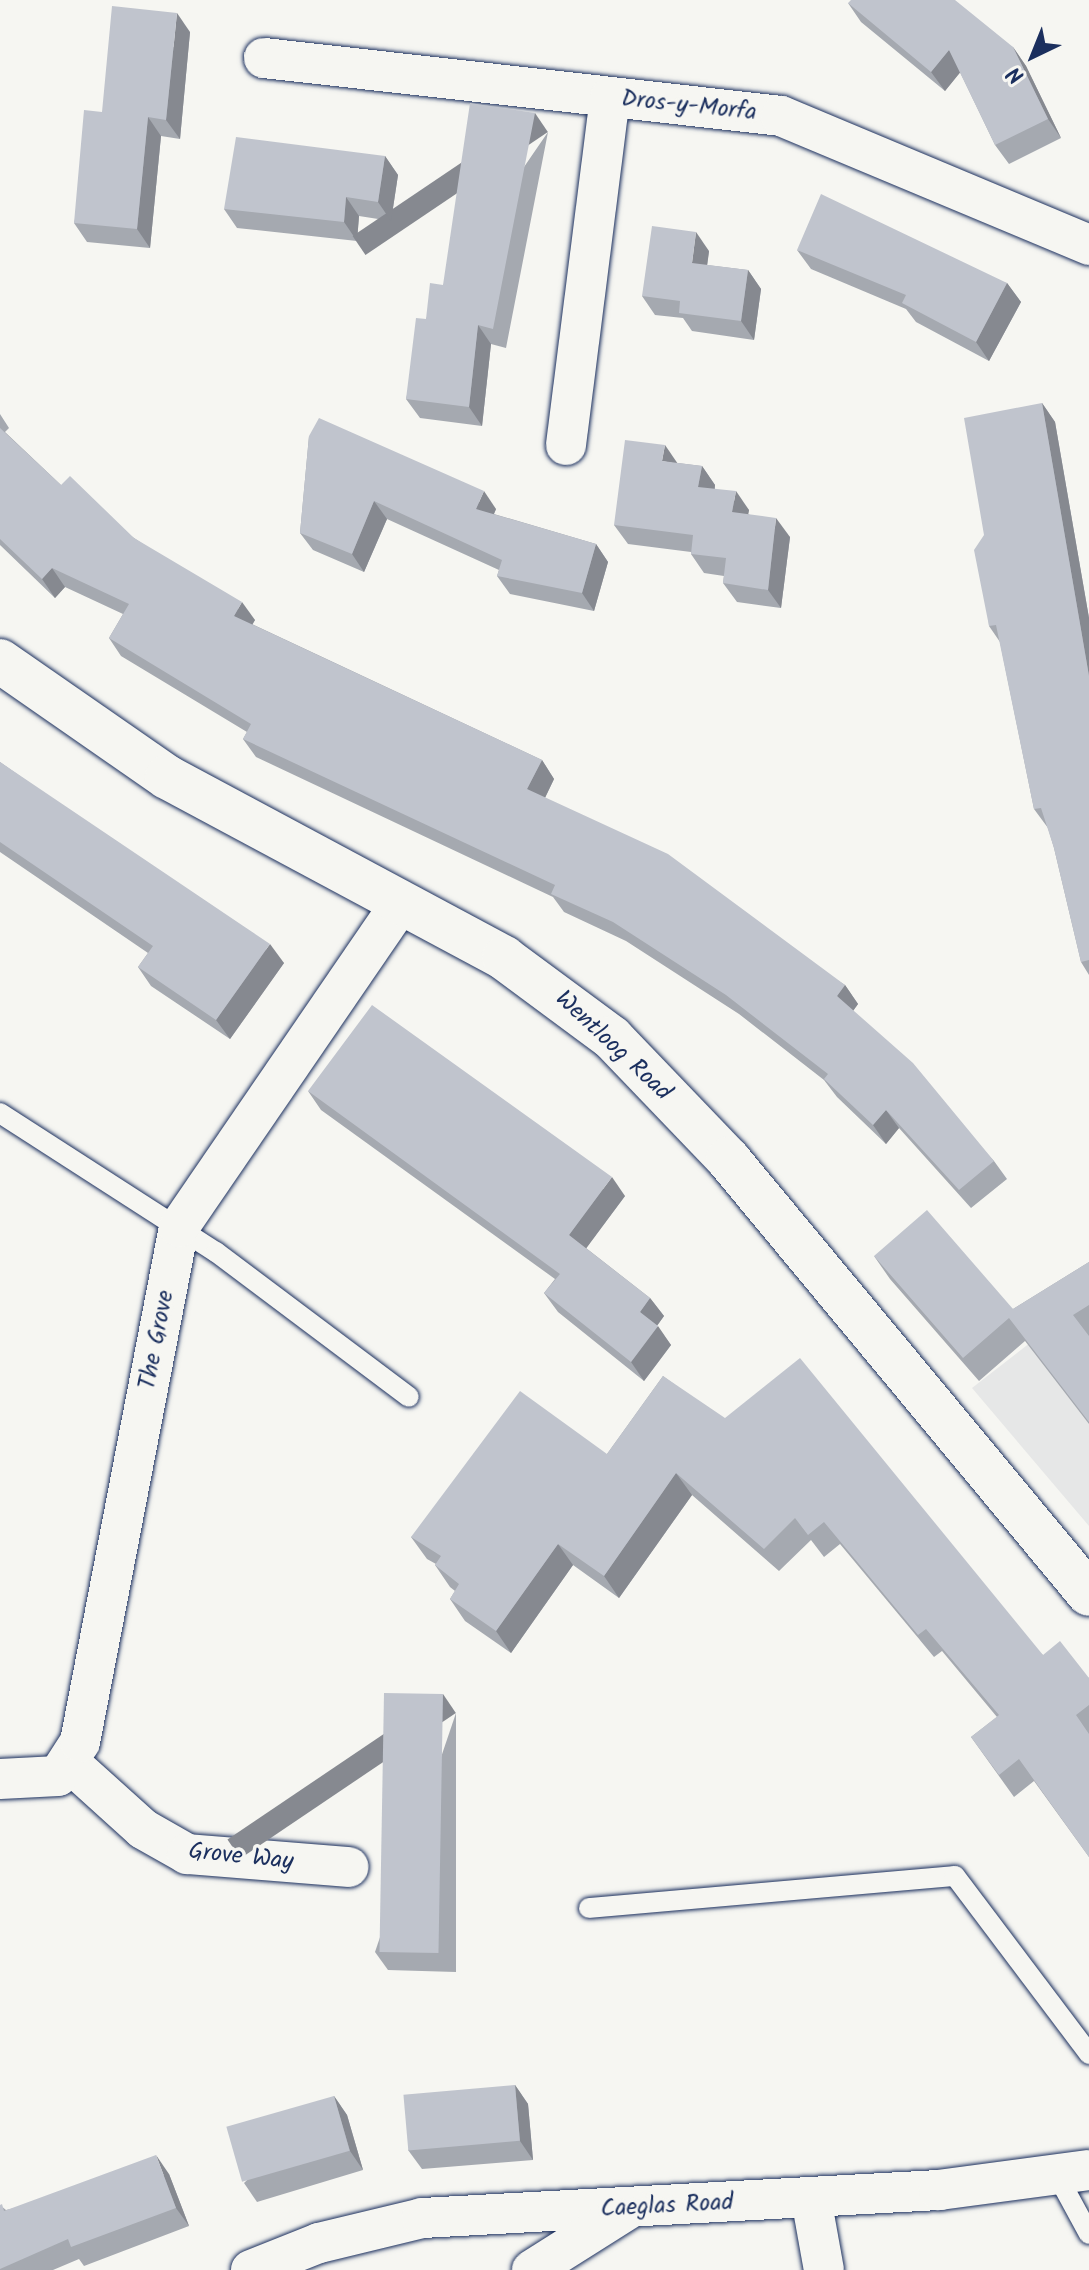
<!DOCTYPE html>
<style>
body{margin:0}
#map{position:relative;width:1089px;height:2270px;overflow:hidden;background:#f6f6f2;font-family:Kalam,sans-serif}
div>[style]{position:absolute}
.built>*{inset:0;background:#e6e7e7}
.roads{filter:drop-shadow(0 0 2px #1b2f5e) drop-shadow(0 0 2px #1b2f5e)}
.service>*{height:20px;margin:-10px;padding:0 10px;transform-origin:10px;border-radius:10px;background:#f6f6f2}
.minor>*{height:40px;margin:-20px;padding:0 20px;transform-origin:20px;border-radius:20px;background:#f6f6f2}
.secondary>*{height:44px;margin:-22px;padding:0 22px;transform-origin:22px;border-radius:22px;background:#f6f6f2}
.wall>*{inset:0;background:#a5a9b0}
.shaded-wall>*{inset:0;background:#868990;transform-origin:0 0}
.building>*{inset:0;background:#c0c4cd;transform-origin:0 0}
span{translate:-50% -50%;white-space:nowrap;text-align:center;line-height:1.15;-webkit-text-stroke:7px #f6f6f2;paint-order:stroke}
.street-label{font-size:24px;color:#1b2f5e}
.north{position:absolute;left:993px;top:16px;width:80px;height:80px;-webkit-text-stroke:6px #f6f6f2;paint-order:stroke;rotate:223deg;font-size:22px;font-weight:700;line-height:32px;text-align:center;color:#1b2f5e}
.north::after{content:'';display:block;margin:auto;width:28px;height:36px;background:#1b2f5e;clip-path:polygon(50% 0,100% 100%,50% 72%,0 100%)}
</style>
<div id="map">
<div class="built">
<div style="clip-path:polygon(1089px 1297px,1089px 1526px,972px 1388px)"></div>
</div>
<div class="roads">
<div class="service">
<div style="left:0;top:1113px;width:257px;rotate:32.8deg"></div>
<div style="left:216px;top:1252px;width:241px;rotate:36.9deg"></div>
<div style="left:589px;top:1908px;width:367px;rotate:-5deg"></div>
<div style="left:955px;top:1876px;width:223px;rotate:53deg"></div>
<div style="left:1057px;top:2175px;width:67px;rotate:61.5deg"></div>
</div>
<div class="minor">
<div style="left:264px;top:58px;width:520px;rotate:6.4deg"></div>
<div style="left:781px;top:116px;width:334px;rotate:22.7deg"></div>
<div style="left:566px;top:445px;width:350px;rotate:-82.8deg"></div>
<div style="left:70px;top:1763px;width:98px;rotate:42.1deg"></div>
<div style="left:143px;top:1829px;width:51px;rotate:29.6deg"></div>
<div style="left:187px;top:1854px;width:162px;rotate:4.6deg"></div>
<div style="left:0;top:1779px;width:58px;rotate:-3deg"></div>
<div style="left:58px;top:1776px;width:40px;rotate:-57.1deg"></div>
<div style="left:80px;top:1742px;width:524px;rotate:-79.12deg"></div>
<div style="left:179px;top:1227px;width:393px;rotate:-55.6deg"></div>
<div style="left:811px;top:2198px;width:73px;rotate:79.8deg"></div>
<div style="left:251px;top:2270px;width:73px;rotate:-21.7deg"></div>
<div style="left:319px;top:2243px;width:106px;rotate:-13.6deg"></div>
<div style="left:422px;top:2218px;width:518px;rotate:-3.1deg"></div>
<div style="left:939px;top:2190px;width:151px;rotate:-7.6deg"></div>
<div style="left:532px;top:2270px;width:116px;rotate:-32.3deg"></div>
</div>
<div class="secondary">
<div style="left:0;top:661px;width:203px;rotate:34.8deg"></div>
<div style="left:167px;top:777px;width:383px;rotate:28.2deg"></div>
<div style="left:504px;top:958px;width:134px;rotate:36.5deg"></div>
<div style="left:612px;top:1038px;width:168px;rotate:46.2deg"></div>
<div style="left:728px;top:1159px;width:565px;rotate:50.31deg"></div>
</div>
</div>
<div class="wall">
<div style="clip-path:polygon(848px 3px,1013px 47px,1026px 66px,1061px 138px,1009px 164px,995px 145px,960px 72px,945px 91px,861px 22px)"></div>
<div style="clip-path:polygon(190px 32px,180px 139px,161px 136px,150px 248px,87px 242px,74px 223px,102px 112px)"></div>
<div style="clip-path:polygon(548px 132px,506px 348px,491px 344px,482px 426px,420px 418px,406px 399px,426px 319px,443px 285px)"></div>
<div style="clip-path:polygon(385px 156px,398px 175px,391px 221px,359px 216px,357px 241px,237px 228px,224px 209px)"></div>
<div style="clip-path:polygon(797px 250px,1007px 283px,1021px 302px,989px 361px,916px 322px,906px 309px,811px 269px)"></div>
<div style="clip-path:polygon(709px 251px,707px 265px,748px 270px,761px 289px,754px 340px,692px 331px,683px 318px,655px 315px,642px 296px)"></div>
<div style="clip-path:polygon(1042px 403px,1055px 422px,1089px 618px,1089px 975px,1081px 962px,1054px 848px,1048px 828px,1034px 809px,1000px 642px,989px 626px,984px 535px)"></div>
<div style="clip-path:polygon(0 414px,9px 428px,5px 432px,61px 485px,134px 538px,255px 620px,252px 624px,542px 760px,554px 779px,545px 798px,845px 985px,858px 1004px,853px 1011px,994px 1161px,1007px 1179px,971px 1208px,899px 1128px,886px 1144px,837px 1097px,824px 1080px,739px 1014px,626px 941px,564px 912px,553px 897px,256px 757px,243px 739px,247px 732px,121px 656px,109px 638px,123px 614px,65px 587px,55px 598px,0 545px)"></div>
<div style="clip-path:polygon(309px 436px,496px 509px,494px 514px,596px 544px,608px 562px,594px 611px,510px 594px,497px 576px,499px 570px,387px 519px,364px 572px,313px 550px,300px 533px)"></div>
<div style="clip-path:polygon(678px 463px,702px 466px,715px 485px,715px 489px,749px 510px,748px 514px,790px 537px,781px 608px,737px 602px,723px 583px,724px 576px,704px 573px,691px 554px,691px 552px,628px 544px,614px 525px)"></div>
<div style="clip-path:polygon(0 762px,284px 963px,230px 1039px,151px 986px,138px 967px,148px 953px,0 852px)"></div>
<div style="clip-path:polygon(308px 1091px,625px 1196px,586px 1248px,650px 1298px,664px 1316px,657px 1326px,671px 1345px,644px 1381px,558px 1312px,544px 1293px,555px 1279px,321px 1110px)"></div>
<div style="clip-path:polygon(874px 1256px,1013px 1309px,1089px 1262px,1089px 1424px,1025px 1341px,979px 1381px,890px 1279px)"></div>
<div style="clip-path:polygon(663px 1376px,1043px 1655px,1089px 1678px,1089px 1857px,1034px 1781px,1014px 1797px,971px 1737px,997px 1717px,942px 1651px,934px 1657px,840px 1544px,824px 1557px,811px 1540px,779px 1571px,692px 1495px,619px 1598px,573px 1565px,511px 1653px,465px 1621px,450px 1599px,455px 1591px,450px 1587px,435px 1565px,436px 1564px,427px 1559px,411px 1537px,607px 1454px)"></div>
<div style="clip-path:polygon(456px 1713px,456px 1972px,388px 1970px,375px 1952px)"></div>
<div style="clip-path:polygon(515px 2085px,528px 2104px,533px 2160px,422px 2169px,408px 2150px)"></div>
<div style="clip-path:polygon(334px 2096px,347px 2115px,363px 2170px,257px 2202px,244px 2183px)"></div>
<div style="clip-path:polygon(169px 2174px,189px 2226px,84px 2266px,79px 2259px,53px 2270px,0 2270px,0 2205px,6px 2210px)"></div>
</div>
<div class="shaded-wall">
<div style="clip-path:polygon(177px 13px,190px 32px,180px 139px,166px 120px)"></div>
<div style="clip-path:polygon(1013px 47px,1026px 66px,1061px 138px,1048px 119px)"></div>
<div style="clip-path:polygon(949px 50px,963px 69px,945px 91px,931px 72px)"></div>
<div style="left:535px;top:113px;width:23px;height:220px;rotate:56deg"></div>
<div style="clip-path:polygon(148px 117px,161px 136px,150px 248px,137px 229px)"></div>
<div style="clip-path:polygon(385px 156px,398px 175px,391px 221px,378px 202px)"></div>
<div style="clip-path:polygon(346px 197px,359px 216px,357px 241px,344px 222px)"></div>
<div style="clip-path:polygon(696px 232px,709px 251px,705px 282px,692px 263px)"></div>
<div style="clip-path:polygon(748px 270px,761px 289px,754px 340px,741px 321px)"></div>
<div style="clip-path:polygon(1007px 283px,1021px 302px,989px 361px,976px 342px)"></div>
<div style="clip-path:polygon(478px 325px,491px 344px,482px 426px,469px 407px)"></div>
<div style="clip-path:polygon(1042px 403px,1055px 422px,1089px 618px,1089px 676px)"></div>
<div style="clip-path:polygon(665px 445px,678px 464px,662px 461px)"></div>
<div style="clip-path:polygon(702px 466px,715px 485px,712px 506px,698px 487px)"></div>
<div style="clip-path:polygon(484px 491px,496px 509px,488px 527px,476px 509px)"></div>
<div style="clip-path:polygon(736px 491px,749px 510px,745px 531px,732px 512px)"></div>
<div style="clip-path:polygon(374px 501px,387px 519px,364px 572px,352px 554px)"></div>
<div style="clip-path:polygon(776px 518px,790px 537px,781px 608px,768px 590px)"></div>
<div style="clip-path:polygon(596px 544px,608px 562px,594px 611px,582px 593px)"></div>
<div style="clip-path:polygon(52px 568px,65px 587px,55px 598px,42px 579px)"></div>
<div style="clip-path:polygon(242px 602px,255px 620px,247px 634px,234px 616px)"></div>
<div style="clip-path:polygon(542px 760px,554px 779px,540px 808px,527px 789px)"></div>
<div style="clip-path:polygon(270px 944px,284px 963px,230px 1039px,216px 1020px)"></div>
<div style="clip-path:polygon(845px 985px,858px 1004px,850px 1015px,837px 996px)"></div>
<div style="clip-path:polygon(886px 1110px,899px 1128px,886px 1144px,873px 1125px)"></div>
<div style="clip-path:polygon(612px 1177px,625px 1196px,582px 1254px,569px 1235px)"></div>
<div style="clip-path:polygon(650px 1298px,664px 1316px,653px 1331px,640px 1312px)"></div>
<div style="clip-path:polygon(658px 1326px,671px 1345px,644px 1381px,631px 1362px)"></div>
<div style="clip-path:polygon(676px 1473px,692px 1495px,619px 1598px,604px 1576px)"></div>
<div style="clip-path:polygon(558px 1544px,573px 1565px,511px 1653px,496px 1631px)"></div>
<div style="left:443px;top:1694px;width:23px;height:260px;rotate:56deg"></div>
<div style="clip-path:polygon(515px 2085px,528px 2104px,533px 2160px,520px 2141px)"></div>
<div style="clip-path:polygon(334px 2096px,347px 2115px,363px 2170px,350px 2151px)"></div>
<div style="clip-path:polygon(156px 2155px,169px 2174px,189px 2226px,176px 2208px)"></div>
</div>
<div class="building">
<div style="clip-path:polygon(851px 0,955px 0,1013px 47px,1048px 119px,995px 145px,949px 50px,931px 72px,848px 3px)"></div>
<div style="clip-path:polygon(112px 6px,177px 13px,166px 120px,148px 117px,137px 229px,74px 223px,84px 110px,102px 112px)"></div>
<div style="clip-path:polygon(470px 103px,535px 113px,493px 329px,478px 325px,469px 407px,406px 399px,416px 318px,426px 319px,430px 283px,443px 285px)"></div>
<div style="clip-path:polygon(236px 137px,385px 156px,378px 202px,346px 197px,344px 222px,224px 209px)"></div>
<div style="clip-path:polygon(821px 194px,1007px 283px,976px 342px,902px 303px,906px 295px,797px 250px)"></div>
<div style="clip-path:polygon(652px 226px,696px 232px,692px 263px,748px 270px,741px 321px,679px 313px,680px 301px,642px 296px)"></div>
<div style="clip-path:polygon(1042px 403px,1089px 676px,1089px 960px,1081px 962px,1054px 848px,1041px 808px,1034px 809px,996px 625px,989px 626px,974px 550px,984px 535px,964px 418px)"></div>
<div style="clip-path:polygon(319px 418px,484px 491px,476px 509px,596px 544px,582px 593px,497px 576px,502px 560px,374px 501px,352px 554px,300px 533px,309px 436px)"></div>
<div style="clip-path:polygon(0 428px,61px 485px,70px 476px,134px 538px,242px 602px,234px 616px,542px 760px,527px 789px,668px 854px,845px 985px,837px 996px,913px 1063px,994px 1161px,959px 1190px,886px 1110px,873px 1125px,824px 1079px,828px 1074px,726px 995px,613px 922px,551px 894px,555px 885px,243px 739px,251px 724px,109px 638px,129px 604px,52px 568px,42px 579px,0 539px)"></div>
<div style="clip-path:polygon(625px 440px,665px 445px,662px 461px,702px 466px,698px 487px,736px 491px,732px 512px,776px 518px,768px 590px,723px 583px,726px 558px,691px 554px,693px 535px,614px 525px)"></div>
<div style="clip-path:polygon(0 762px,270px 944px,216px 1020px,138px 967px,153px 946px,0 842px)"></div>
<div style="clip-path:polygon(372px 1005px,612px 1177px,569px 1235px,650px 1298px,640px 1312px,658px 1326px,631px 1362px,544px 1293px,560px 1274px,308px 1091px)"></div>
<div style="clip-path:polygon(927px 1210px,1013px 1309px,1089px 1262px,1089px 1305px,1073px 1315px,1089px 1336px,1089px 1422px,1009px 1318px,963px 1358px,874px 1256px)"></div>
<div style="clip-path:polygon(800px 1358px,1043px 1655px,1060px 1641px,1089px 1678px,1089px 1705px,1076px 1715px,1089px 1734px,1089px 1857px,1019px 1759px,999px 1775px,971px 1737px,999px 1715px,926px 1629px,918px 1635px,824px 1522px,808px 1535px,795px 1518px,764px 1549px,676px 1473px,604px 1576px,558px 1544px,496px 1631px,450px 1599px,459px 1584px,435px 1565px,441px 1556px,411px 1537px,520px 1391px,607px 1454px,663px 1376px,725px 1418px)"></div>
<div style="left:384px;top:1693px;width:59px;height:259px;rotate:1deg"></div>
<div style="left:515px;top:2085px;width:56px;height:112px;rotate:85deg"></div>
<div style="left:334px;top:2096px;width:57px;height:112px;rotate:74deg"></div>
<div style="clip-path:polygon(156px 2155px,176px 2208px,71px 2247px,68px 2239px,0 2269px,0 2205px,2px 2204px,4px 2211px)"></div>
</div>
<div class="street-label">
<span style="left:689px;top:106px;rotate:6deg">Dros-y-Morfa</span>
<span style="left:613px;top:1046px;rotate:43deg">Wentloog Road</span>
<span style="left:157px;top:1340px;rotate:-79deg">The Grove</span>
<span style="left:241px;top:1857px;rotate:6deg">Grove Way</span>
<span style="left:667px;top:2206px;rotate:-3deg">Caeglas Road</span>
</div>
<div class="north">N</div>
</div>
